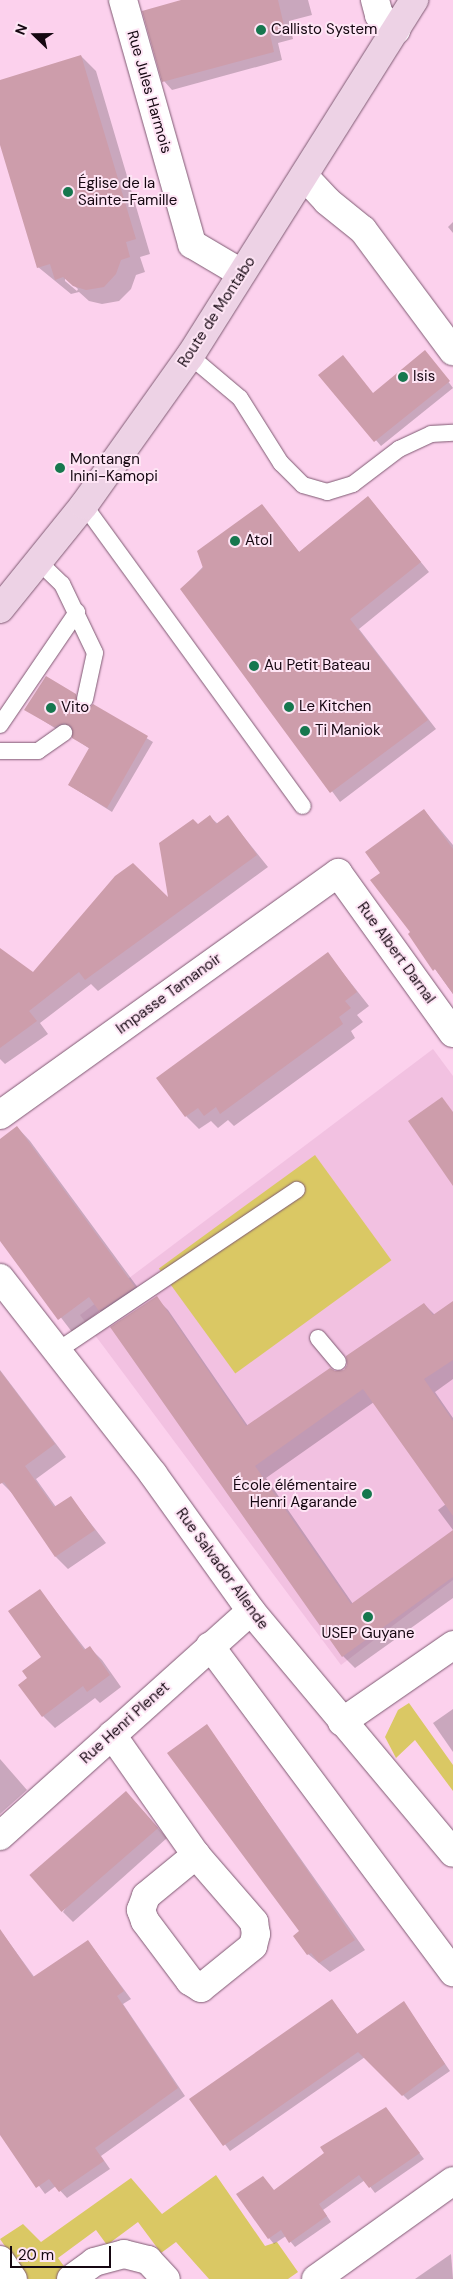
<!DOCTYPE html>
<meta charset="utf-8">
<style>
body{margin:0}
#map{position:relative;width:453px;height:2279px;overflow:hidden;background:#fcd1ed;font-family:"DM Sans",sans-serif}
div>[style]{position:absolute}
.built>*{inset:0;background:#f2c1e1}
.green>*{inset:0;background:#dac864;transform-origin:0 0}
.shadow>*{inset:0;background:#0003}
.building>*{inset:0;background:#cd9dab;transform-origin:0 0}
.roads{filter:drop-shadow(0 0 1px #7e5a72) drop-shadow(0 0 1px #7e5a72)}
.service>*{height:16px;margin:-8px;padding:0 8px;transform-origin:8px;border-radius:8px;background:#fff}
.minor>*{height:28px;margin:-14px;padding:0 14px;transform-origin:14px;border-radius:14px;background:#fff}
.secondary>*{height:28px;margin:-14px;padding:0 14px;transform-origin:14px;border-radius:14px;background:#edd2e5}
.dots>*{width:14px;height:14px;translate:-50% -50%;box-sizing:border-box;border:2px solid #fee5f5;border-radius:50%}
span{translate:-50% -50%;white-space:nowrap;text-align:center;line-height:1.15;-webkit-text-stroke:4px #fee5f5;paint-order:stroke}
.poi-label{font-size:15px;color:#150711}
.left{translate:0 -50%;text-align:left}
.right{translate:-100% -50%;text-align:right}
.street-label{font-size:15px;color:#150711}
.north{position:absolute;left:10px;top:10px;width:50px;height:50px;-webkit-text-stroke:4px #fee5f5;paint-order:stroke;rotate:292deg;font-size:14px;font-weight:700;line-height:20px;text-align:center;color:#150711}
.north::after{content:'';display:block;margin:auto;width:18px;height:22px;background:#150711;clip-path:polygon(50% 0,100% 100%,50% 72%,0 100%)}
.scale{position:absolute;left:10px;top:2246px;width:101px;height:22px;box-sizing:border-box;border:2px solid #150711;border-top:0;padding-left:6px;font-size:15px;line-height:18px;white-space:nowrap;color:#150711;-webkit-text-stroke:4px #fee5f5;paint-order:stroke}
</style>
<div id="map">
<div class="built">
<div style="clip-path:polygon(433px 1049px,453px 1076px,453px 1580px,341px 1665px,80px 1315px)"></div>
</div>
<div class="green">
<div style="left:315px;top:1155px;width:130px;height:193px;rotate:54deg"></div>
<div style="clip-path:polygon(409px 1703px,453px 1765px,453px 1791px,415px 1740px,396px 1758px,385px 1737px,398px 1710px)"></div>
<div style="clip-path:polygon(216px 2175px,265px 2246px,277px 2242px,298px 2272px,288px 2279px,209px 2279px,176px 2242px,161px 2253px,138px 2222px,107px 2245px,96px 2230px,58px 2258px,69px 2273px,58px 2279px,28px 2279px,0 2239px,23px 2224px,41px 2242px,131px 2178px,162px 2214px)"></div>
</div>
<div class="shadow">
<div style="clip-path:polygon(186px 0,308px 0,312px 15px,289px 21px,293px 39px,278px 43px,282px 60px,172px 90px,164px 81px)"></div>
<div style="clip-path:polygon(evenodd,81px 56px,96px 71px,150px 254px,140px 257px,145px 272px,136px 275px,131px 289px,119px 301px,102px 304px,89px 301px,79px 292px,71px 294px,38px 267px,0 140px,0 81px,81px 56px,65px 278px,78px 289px,77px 291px,65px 281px,65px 278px)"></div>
<div style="clip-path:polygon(453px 222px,453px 233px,448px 227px)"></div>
<div style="clip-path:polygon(430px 357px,453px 388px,381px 446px,320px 375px,373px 394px)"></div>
<div style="clip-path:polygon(368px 497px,429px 572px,359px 629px,436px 729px,340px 802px,182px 589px,261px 505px,300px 553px)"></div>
<div style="clip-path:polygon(75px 695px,83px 709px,88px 710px,93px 706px,153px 742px,112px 812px,69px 785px,90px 749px,74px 738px,73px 729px,61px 732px,25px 709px)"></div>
<div style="clip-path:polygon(424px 810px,453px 845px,453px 994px,410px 934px,412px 933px,381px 873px)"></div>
<div style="clip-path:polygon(210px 817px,218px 824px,228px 817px,268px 867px,98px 991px,91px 984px,40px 1023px,48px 1034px,5px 1064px,0 1059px,0 957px,34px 973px,169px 901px)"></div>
<div style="clip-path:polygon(328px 954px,369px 1006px,357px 1015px,363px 1022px,351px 1031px,355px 1038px,234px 1126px,228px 1120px,218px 1128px,211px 1121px,199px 1129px,186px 1116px)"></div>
<div style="clip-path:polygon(17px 1127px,30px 1141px,147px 1300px,113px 1323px,100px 1311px,72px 1332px,0 1238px,0 1140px)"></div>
<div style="clip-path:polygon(156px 1298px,168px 1310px,248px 1426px,335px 1373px,345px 1371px,424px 1304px,435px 1315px,453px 1303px,453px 1379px,435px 1392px,453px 1418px,453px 1530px,438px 1510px,446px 1504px,374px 1402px,266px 1478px,353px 1604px,453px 1535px,453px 1598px,355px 1668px,343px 1656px,112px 1328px)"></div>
<div style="clip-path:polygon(0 1370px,66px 1457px,36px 1479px,56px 1507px,71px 1498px,106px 1543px,68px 1569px,56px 1557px,14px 1495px,0 1481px)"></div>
<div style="clip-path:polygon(40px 1591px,86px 1650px,90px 1648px,102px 1660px,121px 1687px,100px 1703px,95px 1698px,55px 1728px,43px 1716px,29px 1678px,42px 1657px)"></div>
<div style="clip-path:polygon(453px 1709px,453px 1752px,433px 1723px)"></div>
<div style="clip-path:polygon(207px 1726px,365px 1950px,330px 1972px,308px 1954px,301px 1932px)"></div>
<div style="clip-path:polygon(0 1759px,27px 1790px,0 1814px)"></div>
<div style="clip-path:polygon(136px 1803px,167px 1838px,73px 1922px,63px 1912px)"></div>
<div style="clip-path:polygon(3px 1934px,35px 1978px,88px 1941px,131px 1999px,123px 2004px,185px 2096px,101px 2156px,110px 2169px,67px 2198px,56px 2186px,45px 2194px,0 2133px,0 1936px)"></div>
<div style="clip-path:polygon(332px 2000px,358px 2035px,404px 2003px,450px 2071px,408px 2100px,365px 2057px,230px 2151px,191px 2099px)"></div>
<div style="clip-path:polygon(386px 2109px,424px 2159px,375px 2193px,365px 2180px,323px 2210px,331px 2222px,295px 2247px,286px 2236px,274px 2244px,269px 2238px,275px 2191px)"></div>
<div style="clip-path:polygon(451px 2254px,453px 2279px,415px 2279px)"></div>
</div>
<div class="building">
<div style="clip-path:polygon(181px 0,278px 0,285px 30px,270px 34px,274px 52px,162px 82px,142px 11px)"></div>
<div style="clip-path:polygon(81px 55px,136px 239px,126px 242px,130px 257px,121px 260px,116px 274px,104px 287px,86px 290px,73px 286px,63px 277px,55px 280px,50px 264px,37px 268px,0 145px,0 80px)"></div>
<div style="clip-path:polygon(425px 350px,450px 381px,374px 442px,318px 375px,343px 355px,373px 393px)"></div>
<div style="clip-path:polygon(368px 496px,421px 562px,350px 619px,428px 720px,330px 793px,180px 589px,203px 568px,197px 551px,262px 504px,299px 552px)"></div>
<div style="clip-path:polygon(46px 676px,76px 694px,79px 707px,88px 709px,93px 704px,148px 736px,107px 808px,68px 785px,89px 748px,72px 738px,72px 727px,64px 723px,54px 727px,24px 710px)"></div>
<div style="clip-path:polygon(424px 809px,453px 849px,453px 994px,435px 969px,433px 971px,408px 934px,410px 932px,370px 880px,380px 873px,365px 852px)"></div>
<div style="clip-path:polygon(210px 815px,216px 824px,228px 815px,257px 855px,85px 980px,79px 972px,29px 1011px,37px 1021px,0 1048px,0 948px,33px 972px,115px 876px,133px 863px,168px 897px,159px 843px,193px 819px,198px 824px)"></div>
<div style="clip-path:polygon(328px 952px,357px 992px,345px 1001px,351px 1008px,339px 1017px,343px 1024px,220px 1114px,216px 1107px,204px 1116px,198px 1108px,185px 1117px,156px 1078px)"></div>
<div style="clip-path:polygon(442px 1097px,453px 1112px,453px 1186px,408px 1121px)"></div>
<div style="clip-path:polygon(17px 1126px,135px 1287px,99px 1311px,89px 1297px,58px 1320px,0 1241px,0 1139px)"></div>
<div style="clip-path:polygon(157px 1296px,246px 1426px,330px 1368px,335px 1371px,344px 1370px,347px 1365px,346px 1356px,424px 1303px,433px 1315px,453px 1301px,453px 1360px,424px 1379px,453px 1421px,453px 1516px,363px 1389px,255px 1466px,351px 1604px,453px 1530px,453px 1577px,342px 1657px,110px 1327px)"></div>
<div style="clip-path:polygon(0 1371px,55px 1444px,25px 1466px,54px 1507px,71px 1496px,95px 1530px,55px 1557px,4px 1482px,0 1484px)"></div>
<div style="clip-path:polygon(40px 1589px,84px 1650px,90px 1646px,110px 1675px,87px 1692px,83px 1686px,42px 1717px,18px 1685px,27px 1678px,22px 1671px,41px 1657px,8px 1611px)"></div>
<div style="clip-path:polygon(207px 1724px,355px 1940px,319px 1963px,311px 1953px,307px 1955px,293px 1936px,299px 1931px,167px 1753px)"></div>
<div style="left:126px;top:1791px;width:49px;height:128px;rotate:49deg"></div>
<div style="clip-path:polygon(0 1929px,33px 1977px,88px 1940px,124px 1991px,117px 1996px,178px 2088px,95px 2148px,104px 2161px,59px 2192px,49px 2179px,36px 2188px,0 2135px)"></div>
<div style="clip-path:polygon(332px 1999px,357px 2034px,404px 2001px,445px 2064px,402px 2096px,358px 2052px,223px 2146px,189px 2099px)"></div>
<div style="clip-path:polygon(386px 2107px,420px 2153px,369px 2188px,359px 2175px,319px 2204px,327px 2216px,289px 2243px,281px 2230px,268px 2239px,236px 2194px,263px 2176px,274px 2190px,324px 2153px,320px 2147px)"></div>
</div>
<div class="roads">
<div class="service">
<div style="left:190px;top:356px;width:65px;rotate:40deg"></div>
<div style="left:240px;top:398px;width:77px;rotate:57.8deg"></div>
<div style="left:281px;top:463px;width:31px;rotate:45deg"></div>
<div style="left:303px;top:485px;width:25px;rotate:16deg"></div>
<div style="left:327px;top:492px;width:27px;rotate:-17deg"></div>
<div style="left:353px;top:484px;width:58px;rotate:-37.3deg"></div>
<div style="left:399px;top:449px;width:35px;rotate:-25deg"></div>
<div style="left:431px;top:434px;width:22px;rotate:-3deg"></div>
<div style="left:84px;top:505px;width:372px;rotate:54deg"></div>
<div style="left:39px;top:562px;width:32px;rotate:44deg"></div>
<div style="left:62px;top:584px;width:76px;rotate:64.4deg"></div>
<div style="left:95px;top:653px;width:47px;rotate:102.3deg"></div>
<div style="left:0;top:725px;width:137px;rotate:-55.7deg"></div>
<div style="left:0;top:751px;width:38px"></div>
<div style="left:38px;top:751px;width:32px;rotate:-35deg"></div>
<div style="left:318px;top:1338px;width:31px;rotate:50deg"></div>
<div style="left:57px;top:1351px;width:289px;rotate:-33.9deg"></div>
</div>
<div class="minor">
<div style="left:123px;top:0;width:254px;rotate:74.2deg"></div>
<div style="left:192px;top:244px;width:57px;rotate:30.6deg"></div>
<div style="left:375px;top:0;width:16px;rotate:75deg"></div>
<div style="left:379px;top:15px;width:23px;rotate:41deg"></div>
<div style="left:304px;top:176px;width:34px;rotate:47deg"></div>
<div style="left:327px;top:201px;width:46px;rotate:38.9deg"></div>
<div style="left:363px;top:230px;width:151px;rotate:53.4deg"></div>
<div style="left:0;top:1115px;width:416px;rotate:-35.6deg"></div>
<div style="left:338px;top:873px;width:197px;rotate:54.3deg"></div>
<div style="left:0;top:1278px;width:249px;rotate:52deg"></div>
<div style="left:153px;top:1474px;width:168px;rotate:54.4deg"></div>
<div style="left:251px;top:1611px;width:315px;rotate:50.1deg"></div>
<div style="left:210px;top:1646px;width:407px;rotate:53.3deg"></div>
<div style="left:342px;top:1722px;width:135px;rotate:-34.7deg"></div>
<div style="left:112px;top:1735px;width:146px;rotate:55deg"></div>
<div style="left:196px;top:1855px;width:89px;rotate:49.1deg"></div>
<div style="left:254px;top:1922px;width:12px;rotate:81deg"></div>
<div style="left:256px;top:1934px;width:12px;rotate:104deg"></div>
<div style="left:253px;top:1946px;width:67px;rotate:141.1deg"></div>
<div style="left:201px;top:1988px;width:13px;rotate:-148deg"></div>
<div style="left:190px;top:1981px;width:75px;rotate:-126.9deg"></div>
<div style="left:145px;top:1921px;width:12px;rotate:-110deg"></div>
<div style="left:141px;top:1910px;width:15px;rotate:-70deg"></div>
<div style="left:146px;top:1896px;width:65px;rotate:-39.4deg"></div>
<div style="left:0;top:1836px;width:337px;rotate:-41.9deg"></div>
<div style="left:0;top:2260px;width:23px;rotate:56deg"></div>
<div style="left:71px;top:2279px;width:29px;rotate:-36deg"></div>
<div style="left:94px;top:2262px;width:31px;rotate:-15deg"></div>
<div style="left:124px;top:2254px;width:25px;rotate:14deg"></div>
<div style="left:148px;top:2260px;width:26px;rotate:47deg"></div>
<div style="left:316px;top:2279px;width:168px;rotate:-35.6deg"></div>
</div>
<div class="secondary">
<div style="left:0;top:609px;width:134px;rotate:-51.1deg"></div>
<div style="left:84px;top:505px;width:183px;rotate:-54.6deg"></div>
<div style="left:190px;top:356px;width:421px;rotate:-57.8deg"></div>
</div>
</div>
<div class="dots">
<div style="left:261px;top:30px;background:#16774e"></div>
<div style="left:68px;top:192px;background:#16774e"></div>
<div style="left:403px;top:377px;background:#16774e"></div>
<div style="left:60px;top:468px;background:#16774e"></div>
<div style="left:235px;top:541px;background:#16774e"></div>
<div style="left:254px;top:666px;background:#16774e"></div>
<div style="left:289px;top:707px;background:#16774e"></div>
<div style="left:51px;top:708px;background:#16774e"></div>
<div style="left:305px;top:731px;background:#16774e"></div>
<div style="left:367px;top:1494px;background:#16774e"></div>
<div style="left:368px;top:1617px;background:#16774e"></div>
</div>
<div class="poi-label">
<span class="left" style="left:271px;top:30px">Callisto System</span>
<span class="left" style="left:78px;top:192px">Église de la<br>Sainte-Famille</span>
<span class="left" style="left:413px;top:377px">Isis</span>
<span class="left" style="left:70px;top:468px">Montangn<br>Inini-Kamopi</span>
<span class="left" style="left:245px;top:541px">Atol</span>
<span class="left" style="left:264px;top:666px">Au Petit Bateau</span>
<span class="left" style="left:299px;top:707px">Le Kitchen</span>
<span class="left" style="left:61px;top:708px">Vito</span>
<span class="left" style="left:315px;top:731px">Ti Maniok</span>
<span class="right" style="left:357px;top:1494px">École élémentaire<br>Henri Agarande</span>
<span style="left:368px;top:1634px">USEP Guyane</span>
</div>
<div class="street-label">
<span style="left:149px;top:92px;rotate:74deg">Rue Jules Harmois</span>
<span style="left:217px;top:312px;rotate:-57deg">Route de Montabo</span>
<span style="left:396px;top:953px;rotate:54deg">Rue Albert Darnal</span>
<span style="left:169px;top:994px;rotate:-36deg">Impasse Tamanoir</span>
<span style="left:222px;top:1569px;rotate:54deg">Rue Salvador Allende</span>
<span style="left:125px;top:1723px;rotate:-42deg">Rue Henri Plenet</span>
</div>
<div class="north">N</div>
<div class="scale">20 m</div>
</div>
